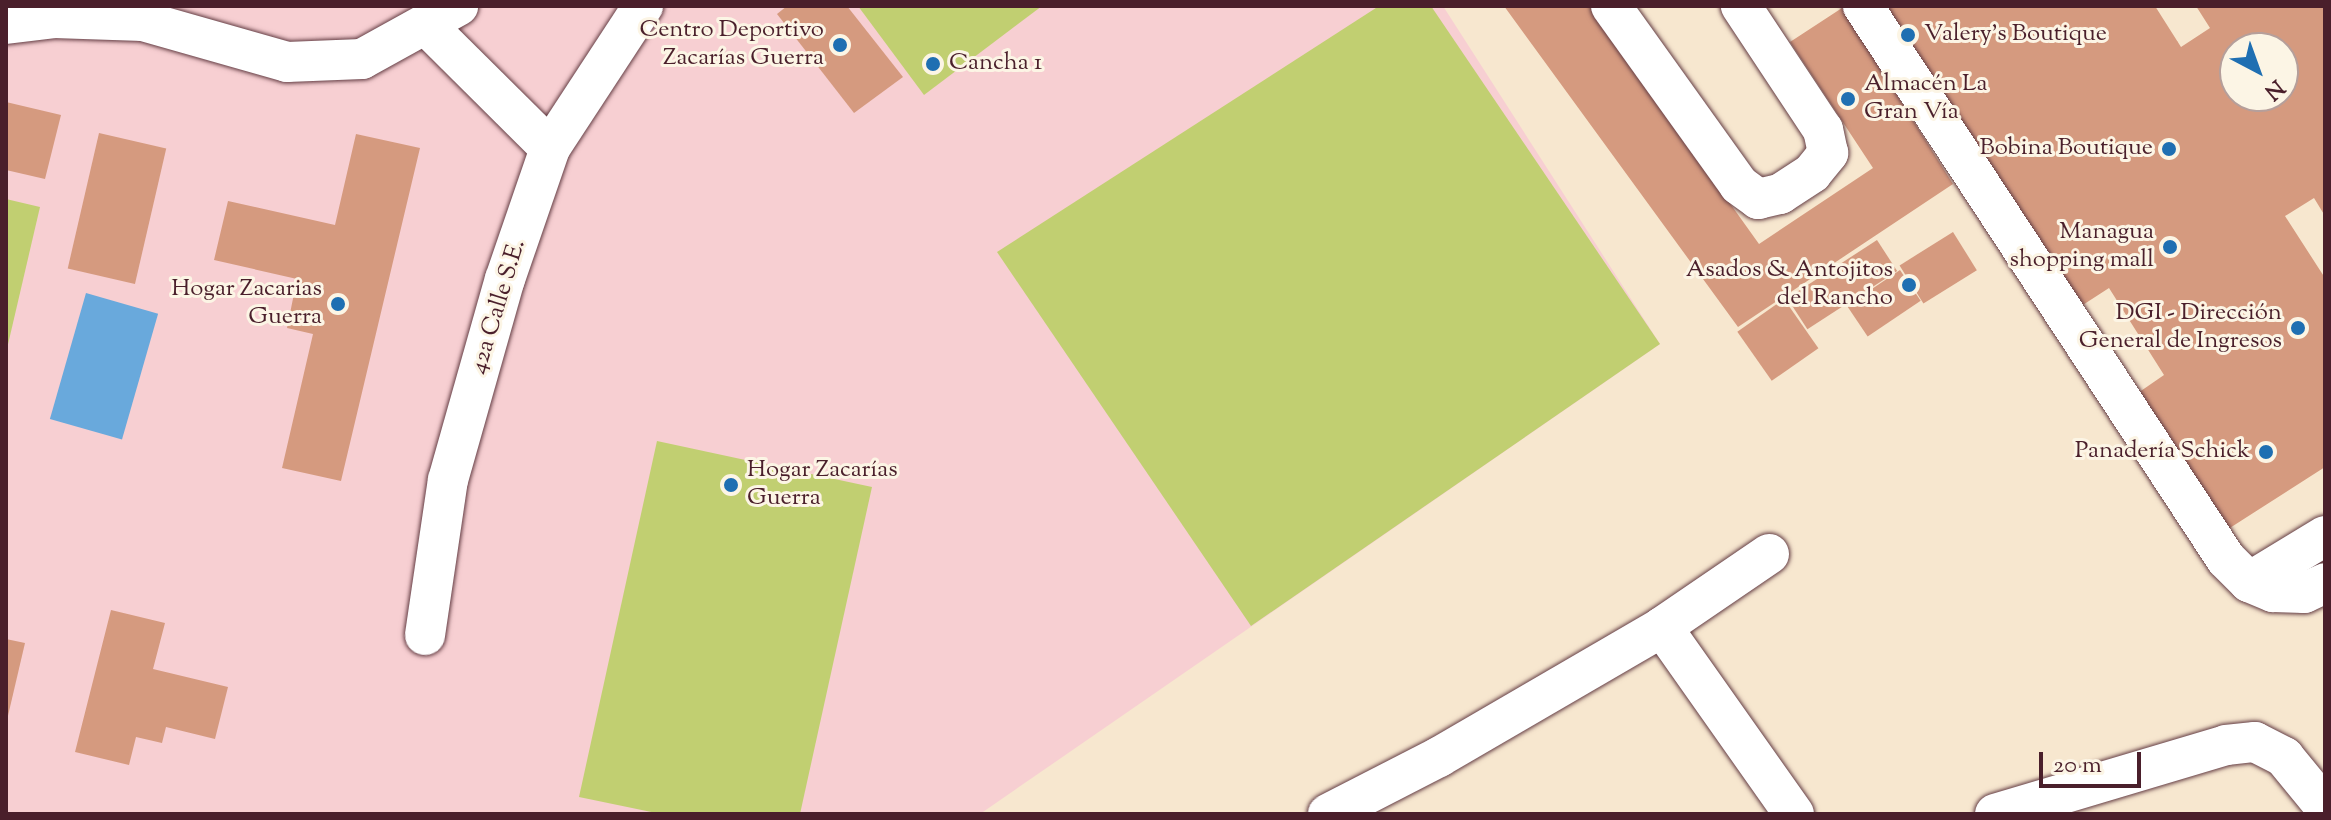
<!DOCTYPE html>
<meta charset="utf-8">
<style>
body{margin:0}
#map{position:relative;width:2331px;height:820px;overflow:hidden;background:#f7e7cf;font-family:"Sorts Mill Goudy",serif}
div>[style]{position:absolute}
.built>*{inset:0;background:#f7cfd2}
.green>*{inset:0;background:#c1cf71}
.water>*{inset:0;background:#69a9dc;transform-origin:0 0}
.building>*{inset:0;background:#d59a7f;transform-origin:0 0}
.roads{filter:drop-shadow(0 0 2px #643d44) drop-shadow(0 0 2px #643d44)}
.minor>*{height:40px;margin:-20px;padding:0 20px;transform-origin:20px;border-radius:20px;background:#fff}
.dots>*{width:22px;height:22px;translate:-50% -50%;box-sizing:border-box;border:4px solid #fcf5e5;border-radius:50%}
span{translate:-50% -50%;white-space:nowrap;text-align:center;line-height:1.15;-webkit-text-stroke:6px #fcf5e5;paint-order:stroke}
.poi-label{font-size:24px;color:#4a1f2b}
.right{translate:-100% -50%;text-align:right}
.left{translate:0 -50%;text-align:left}
.street-label{font-size:24px;color:#4a1f2b}
.frame{position:absolute;inset:0;border:8px solid #4a1f2b;pointer-events:none}
.north{position:absolute;left:2219px;top:32px;width:80px;height:80px;box-sizing:border-box;background:#fcf5e5;border:2px solid #b59f9b;border-radius:50%;rotate:139deg;font-size:22px;font-weight:700;line-height:32px;text-align:center;color:#4a1f2b}
.north::after{content:'';display:block;margin:auto;width:28px;height:36px;background:#1f6fb2;clip-path:polygon(50% 0,100% 100%,50% 72%,0 100%)}
.scale{position:absolute;left:2039px;top:752px;width:102px;height:36px;box-sizing:border-box;border:4px solid #4a1f2b;border-top:0;padding-left:10px;font-size:24px;line-height:28px;white-space:nowrap;color:#4a1f2b;-webkit-text-stroke:6px #fcf5e5;paint-order:stroke}
</style>
<div id="map">
<div class="built">
<div style="clip-path:polygon(6px 6px,1443px 6px,1660px 344px,980px 814px,6px 814px)"></div>
</div>
<div class="green">
<div style="clip-path:polygon(858px 6px,1042px 6px,924px 95px)"></div>
<div style="clip-path:polygon(1379px 6px,1431px 6px,1660px 344px,1251px 626px,997px 252px)"></div>
<div style="clip-path:polygon(6px 199px,40px 207px,6px 353px)"></div>
<div style="clip-path:polygon(657px 441px,872px 487px,800px 814px,661px 814px,579px 797px)"></div>
</div>
<div class="water">
<div style="left:86px;top:293px;width:75px;height:131px;rotate:16deg"></div>
</div>
<div class="building">
<div style="clip-path:polygon(787px 6px,847px 6px,903px 77px,854px 113px,777px 14px)"></div>
<div style="clip-path:polygon(1504px 6px,1589px 6px,1759px 244px,1873px 168px,1790px 42px,1842px 8px,1953px 184px,1738px 327px)"></div>
<div style="clip-path:polygon(evenodd,1884px 6px,2155px 6px,2181px 47px,2210px 28px,2196px 6px,2325px 6px,2325px 216px,2314px 198px,2285px 216px,2325px 278px,2325px 467px,2222px 533px,2135px 395px,2164px 375px,2109px 288px,2075px 310px,1884px 6px,2235px 48px,2283px 48px,2283px 96px,2235px 96px,2235px 48px)"></div>
<div style="clip-path:polygon(6px 102px,61px 115px,45px 179px,6px 170px)"></div>
<div style="left:99px;top:133px;width:69px;height:139px;rotate:13deg"></div>
<div style="clip-path:polygon(356px 134px,420px 148px,341px 481px,282px 468px,313px 334px,287px 328px,297px 279px,214px 260px,228px 201px,335px 225px)"></div>
<div style="left:1953px;top:232px;width:45px;height:63px;rotate:58deg"></div>
<div style="left:1877px;top:240px;width:37px;height:107px;rotate:57deg"></div>
<div style="left:1900px;top:270px;width:37px;height:64px;rotate:56deg"></div>
<div style="left:1784px;top:299px;width:60px;height:57px;rotate:55deg"></div>
<div style="clip-path:polygon(111px 610px,165px 623px,153px 669px,228px 687px,215px 739px,166px 727px,162px 743px,136px 737px,129px 765px,75px 752px)"></div>
<div style="clip-path:polygon(6px 639px,25px 643px,7px 720px,6px 720px)"></div>
</div>
<div class="roads">
<div class="minor">
<div style="left:1611px;top:6px;width:220px;rotate:54.4deg"></div>
<div style="left:1739px;top:185px;width:24px;rotate:36deg"></div>
<div style="left:1758px;top:199px;width:23px;rotate:-13deg"></div>
<div style="left:1780px;top:194px;width:38px;rotate:-33deg"></div>
<div style="left:1812px;top:173px;width:26px;rotate:-51deg"></div>
<div style="left:1828px;top:153px;width:24px;rotate:-102deg"></div>
<div style="left:1823px;top:130px;width:149px;rotate:-123.5deg"></div>
<div style="left:1863px;top:6px;width:661px;rotate:56.72deg"></div>
<div style="left:2226px;top:559px;width:33px;rotate:45deg"></div>
<div style="left:2249px;top:582px;width:26px;rotate:23deg"></div>
<div style="left:2273px;top:592px;width:31px;rotate:2deg"></div>
<div style="left:2304px;top:593px;width:23px;rotate:-25deg"></div>
<div style="left:6px;top:24px;width:48px;rotate:-7.1deg"></div>
<div style="left:54px;top:18px;width:89px;rotate:1.9deg"></div>
<div style="left:143px;top:21px;width:150px;rotate:15.9deg"></div>
<div style="left:287px;top:62px;width:75px;rotate:-2.3deg"></div>
<div style="left:362px;top:59px;width:110px;rotate:-28.9deg"></div>
<div style="left:427px;top:26px;width:173px;rotate:44.8deg"></div>
<div style="left:1769px;top:554px;width:130px;rotate:145.7deg"></div>
<div style="left:1662px;top:627px;width:229px;rotate:54.8deg"></div>
<div style="left:2249px;top:582px;width:89px;rotate:-31.2deg"></div>
<div style="left:425px;top:635px;width:157px;rotate:-81.6deg"></div>
<div style="left:448px;top:480px;width:209px;rotate:-74.2deg"></div>
<div style="left:505px;top:279px;width:139px;rotate:-71deg"></div>
<div style="left:550px;top:148px;width:170px;rotate:-56.8deg"></div>
<div style="left:1328px;top:814px;width:125px;rotate:-27.2deg"></div>
<div style="left:1439px;top:757px;width:258px;rotate:-30.2deg"></div>
<div style="left:1995px;top:814px;width:241px;rotate:-16.6deg"></div>
<div style="left:2226px;top:745px;width:29px;rotate:-6deg"></div>
<div style="left:2255px;top:742px;width:33px;rotate:27deg"></div>
<div style="left:2284px;top:757px;width:65px;rotate:50.6deg"></div>
</div>
</div>
<div class="dots">
<div style="left:1908px;top:35px;background:#1f6fb2"></div>
<div style="left:840px;top:45px;background:#1f6fb2"></div>
<div style="left:933px;top:64px;background:#1f6fb2"></div>
<div style="left:1848px;top:99px;background:#1f6fb2"></div>
<div style="left:2169px;top:149px;background:#1f6fb2"></div>
<div style="left:2170px;top:247px;background:#1f6fb2"></div>
<div style="left:1909px;top:285px;background:#1f6fb2"></div>
<div style="left:338px;top:304px;background:#1f6fb2"></div>
<div style="left:2298px;top:328px;background:#1f6fb2"></div>
<div style="left:2266px;top:452px;background:#1f6fb2"></div>
<div style="left:731px;top:485px;background:#1f6fb2"></div>
</div>
<div class="poi-label">
<span class="right" style="left:824px;top:45px">Centro Deportivo<br>Zacarías Guerra</span>
<span class="left" style="left:1924px;top:35px">Valery's Boutique</span>
<span class="left" style="left:949px;top:64px">Cancha 1</span>
<span class="left" style="left:1864px;top:99px">Almacén La<br>Gran Vía</span>
<span class="right" style="left:2153px;top:149px">Bobina Boutique</span>
<span class="right" style="left:2154px;top:247px">Managua<br>shopping mall</span>
<span class="right" style="left:1893px;top:285px">Asados &amp; Antojitos<br>del Rancho</span>
<span class="right" style="left:322px;top:304px">Hogar Zacarias<br>Guerra</span>
<span class="right" style="left:2282px;top:328px">DGI - Dirección<br>General de Ingresos</span>
<span class="right" style="left:2250px;top:452px">Panadería Schick</span>
<span class="left" style="left:747px;top:485px">Hogar Zacarías<br>Guerra</span>
</div>
<div class="street-label">
<span style="left:499px;top:307px;rotate:-73deg">42a Calle S.E.</span>
</div>
<div class="frame"></div>
<div class="north">N</div>
<div class="scale">20 m</div>
</div>
